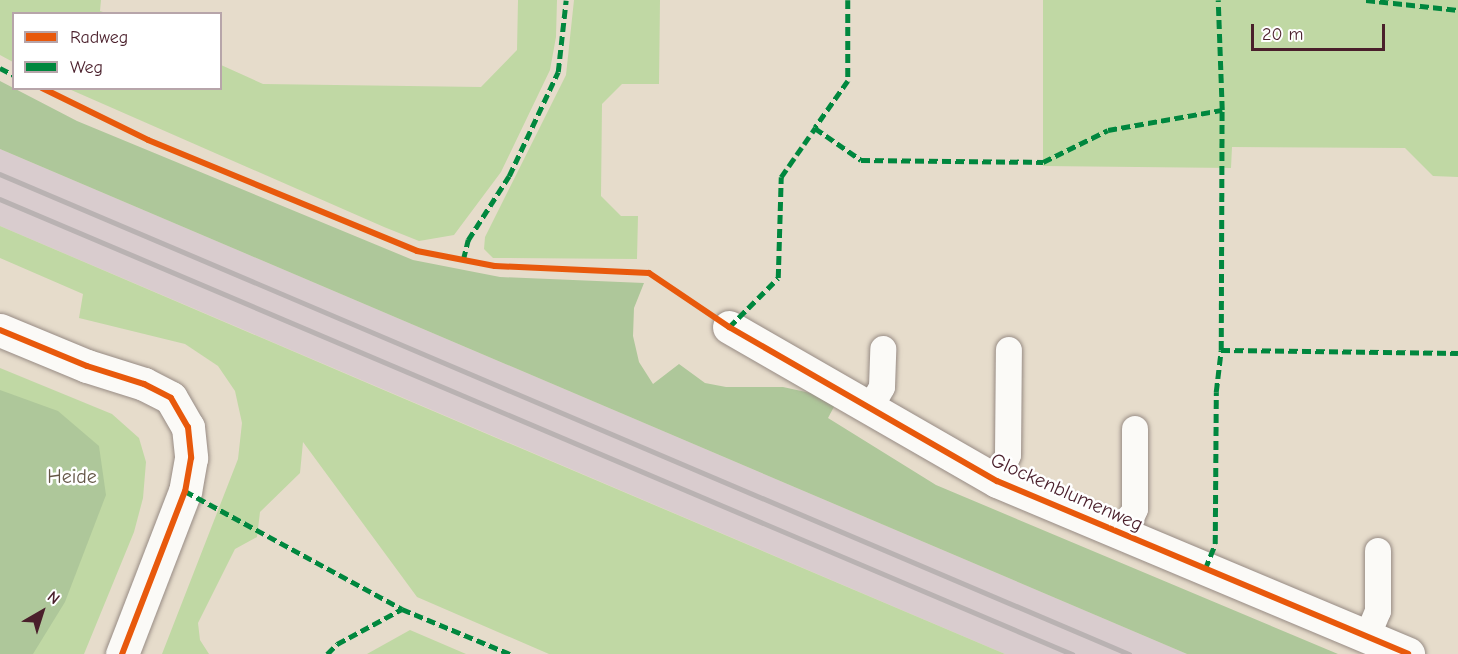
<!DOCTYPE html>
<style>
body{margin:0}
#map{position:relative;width:1458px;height:654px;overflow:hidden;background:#e6dccb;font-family:"Comic Neue",sans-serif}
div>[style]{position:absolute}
.industrial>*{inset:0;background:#d9ccce}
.green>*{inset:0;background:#c0d8a4}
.forest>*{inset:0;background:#aec79a}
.roads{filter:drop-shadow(0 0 2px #978b84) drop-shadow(0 0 2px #978b84)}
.service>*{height:26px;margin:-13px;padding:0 13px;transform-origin:13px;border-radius:13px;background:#fbfaf7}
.minor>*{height:33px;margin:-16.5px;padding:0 16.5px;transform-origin:16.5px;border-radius:16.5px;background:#fbfaf7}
.rail>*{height:4.5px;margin:-2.25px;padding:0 2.25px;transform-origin:2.25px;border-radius:2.25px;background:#b9b2b2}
.quiet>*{height:4.5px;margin-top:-2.25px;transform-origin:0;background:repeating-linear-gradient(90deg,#00873e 0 9px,transparent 0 13.5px)}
.cycleway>*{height:6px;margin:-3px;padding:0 3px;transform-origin:3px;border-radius:3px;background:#e8590c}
span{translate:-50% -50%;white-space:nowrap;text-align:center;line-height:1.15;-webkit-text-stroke:5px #fff;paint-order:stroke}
.park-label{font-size:20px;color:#645646}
.street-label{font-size:20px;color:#4a1f2b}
.legend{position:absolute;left:12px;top:12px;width:210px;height:78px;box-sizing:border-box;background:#fff;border:2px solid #b7a5aa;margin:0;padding:8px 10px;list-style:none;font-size:18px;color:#4a1f2b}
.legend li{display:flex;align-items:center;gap:12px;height:30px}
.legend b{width:30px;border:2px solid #b7a5aa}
.north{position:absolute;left:12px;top:582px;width:60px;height:60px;-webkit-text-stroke:4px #fff;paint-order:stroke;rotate:39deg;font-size:16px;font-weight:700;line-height:24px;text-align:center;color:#4a1f2b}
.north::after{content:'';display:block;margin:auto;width:21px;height:27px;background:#4a1f2b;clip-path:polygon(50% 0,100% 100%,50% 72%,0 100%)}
.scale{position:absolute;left:1251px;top:24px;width:134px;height:27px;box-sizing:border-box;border:3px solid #4a1f2b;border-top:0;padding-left:8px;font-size:18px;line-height:21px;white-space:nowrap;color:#4a1f2b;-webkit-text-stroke:4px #fff;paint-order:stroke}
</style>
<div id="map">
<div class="industrial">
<div style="clip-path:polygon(0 149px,1187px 654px,1005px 654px,0 226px)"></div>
</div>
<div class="green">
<div style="clip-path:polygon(0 0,101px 0,100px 11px,106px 13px,14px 14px,13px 62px,0 55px)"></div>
<div style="clip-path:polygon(518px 0,557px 0,556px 37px,550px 70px,501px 172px,454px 235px,419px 241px,384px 227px,69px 89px,220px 88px,221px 65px,263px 84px,481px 87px,517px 50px)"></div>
<div style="clip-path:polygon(574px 0,660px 0,659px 84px,622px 84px,602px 104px,601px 196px,621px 216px,638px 216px,637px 259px,493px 258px,484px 249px,485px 237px,566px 75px)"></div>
<div style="clip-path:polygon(1043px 0,1458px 0,1458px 177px,1433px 176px,1405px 148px,1232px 147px,1231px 168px,1043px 166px)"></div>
<div style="clip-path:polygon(0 226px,379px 388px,1005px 654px,549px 654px,417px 597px,303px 442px,300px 473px,260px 512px,257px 537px,235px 549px,198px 623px,200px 640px,209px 654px,162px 654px,238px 459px,242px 423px,235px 391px,218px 366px,185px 344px,79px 318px,83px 294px,0 258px)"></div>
<div style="clip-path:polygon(0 368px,112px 414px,139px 438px,146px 462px,143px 498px,134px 532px,84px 654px,0 654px)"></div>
<div style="clip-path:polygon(410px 630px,466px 654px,367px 654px)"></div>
</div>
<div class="forest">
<div style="clip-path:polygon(0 81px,77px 121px,413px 260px,500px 277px,644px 283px,634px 308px,633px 336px,639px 362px,653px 384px,679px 364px,705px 383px,726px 387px,783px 387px,815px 394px,836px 403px,828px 418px,936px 485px,1338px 654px,1187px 654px,0 149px)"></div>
<div style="clip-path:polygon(0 390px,58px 411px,99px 446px,106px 495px,65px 602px,33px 654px,0 654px)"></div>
</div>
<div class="roads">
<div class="service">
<div style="left:870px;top:408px;width:24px;rotate:-60deg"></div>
<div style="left:882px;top:387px;width:38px;rotate:-88deg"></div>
<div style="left:997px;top:481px;width:28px;rotate:-67deg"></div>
<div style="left:1008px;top:455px;width:105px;rotate:-89.5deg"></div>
<div style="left:1124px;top:535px;width:28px;rotate:-67deg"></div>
<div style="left:1135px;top:509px;width:80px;rotate:-90deg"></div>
<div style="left:1367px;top:637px;width:28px;rotate:-67deg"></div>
<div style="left:1378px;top:611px;width:60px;rotate:-90deg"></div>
</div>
<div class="minor">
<div style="left:729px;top:327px;width:309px;rotate:29.9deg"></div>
<div style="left:997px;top:481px;width:446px;rotate:22.8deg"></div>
<div style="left:0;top:330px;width:94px;rotate:22.5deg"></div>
<div style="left:87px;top:366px;width:60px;rotate:17.5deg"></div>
<div style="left:144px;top:384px;width:30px;rotate:27deg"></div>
<div style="left:171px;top:398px;width:34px;rotate:60deg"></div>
<div style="left:188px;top:427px;width:31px;rotate:84deg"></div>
<div style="left:191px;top:458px;width:34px;rotate:100deg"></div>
<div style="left:185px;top:491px;width:175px;rotate:111.1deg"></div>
</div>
</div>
<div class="rail">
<div style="left:0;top:174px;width:1227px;rotate:23.03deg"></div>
<div style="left:0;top:199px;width:1165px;rotate:23deg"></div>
</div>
<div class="quiet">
<div style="left:848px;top:0;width:81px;rotate:90deg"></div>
<div style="left:848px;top:81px;width:57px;rotate:125.1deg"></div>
<div style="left:815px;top:128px;width:56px;rotate:34.8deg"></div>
<div style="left:861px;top:160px;width:182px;rotate:0.6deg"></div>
<div style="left:1043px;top:162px;width:72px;rotate:-26.2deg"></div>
<div style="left:1108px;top:130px;width:116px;rotate:-10deg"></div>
<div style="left:1366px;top:0;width:93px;rotate:6.2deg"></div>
<div style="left:0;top:68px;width:16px;rotate:27deg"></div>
<div style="left:463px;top:260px;width:21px;rotate:-76deg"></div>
<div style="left:468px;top:240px;width:76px;rotate:-57.4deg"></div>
<div style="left:509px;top:176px;width:115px;rotate:-64.8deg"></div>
<div style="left:558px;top:72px;width:72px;rotate:-83.7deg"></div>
<div style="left:729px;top:327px;width:69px;rotate:-45deg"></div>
<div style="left:778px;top:278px;width:101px;rotate:-88.3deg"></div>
<div style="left:781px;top:177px;width:60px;rotate:-55.2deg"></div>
<div style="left:1221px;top:350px;width:237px;rotate:0.7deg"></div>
<div style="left:185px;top:491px;width:247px;rotate:28.5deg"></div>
<div style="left:402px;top:609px;width:117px;rotate:22.6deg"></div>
<div style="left:1205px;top:569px;width:27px;rotate:-68deg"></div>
<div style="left:1215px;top:544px;width:152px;rotate:-89.6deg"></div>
<div style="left:1216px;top:392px;width:42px;rotate:-83.2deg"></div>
<div style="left:1221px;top:350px;width:240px;rotate:-89.8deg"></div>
<div style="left:1222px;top:110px;width:110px;rotate:-92.1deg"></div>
<div style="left:327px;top:654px;width:14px;rotate:-45deg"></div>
<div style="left:337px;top:644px;width:74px;rotate:-28.3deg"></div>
</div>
<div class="cycleway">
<div style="left:42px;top:88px;width:118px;rotate:26.1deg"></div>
<div style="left:148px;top:140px;width:291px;rotate:22.4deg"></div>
<div style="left:417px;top:251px;width:79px;rotate:10.9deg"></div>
<div style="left:495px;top:266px;width:154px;rotate:2.6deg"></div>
<div style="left:649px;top:273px;width:97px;rotate:34deg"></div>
<div style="left:729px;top:327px;width:309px;rotate:29.9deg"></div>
<div style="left:997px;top:481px;width:446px;rotate:22.8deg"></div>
<div style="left:0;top:330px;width:94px;rotate:22.5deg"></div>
<div style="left:87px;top:366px;width:60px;rotate:17.5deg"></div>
<div style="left:144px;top:384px;width:30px;rotate:27deg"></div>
<div style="left:171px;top:398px;width:34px;rotate:60deg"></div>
<div style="left:188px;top:427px;width:31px;rotate:84deg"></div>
<div style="left:191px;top:458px;width:34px;rotate:100deg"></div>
<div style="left:185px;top:491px;width:175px;rotate:111.1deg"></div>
</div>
<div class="park-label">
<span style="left:72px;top:476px">Heide</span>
</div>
<div class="street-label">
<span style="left:1067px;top:492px;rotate:24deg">Glockenblumenweg</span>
</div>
<ul class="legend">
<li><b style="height:8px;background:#e8590c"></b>Radweg</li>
<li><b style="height:8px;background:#00873e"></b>Weg</li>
</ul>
<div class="north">N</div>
<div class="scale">20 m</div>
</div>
